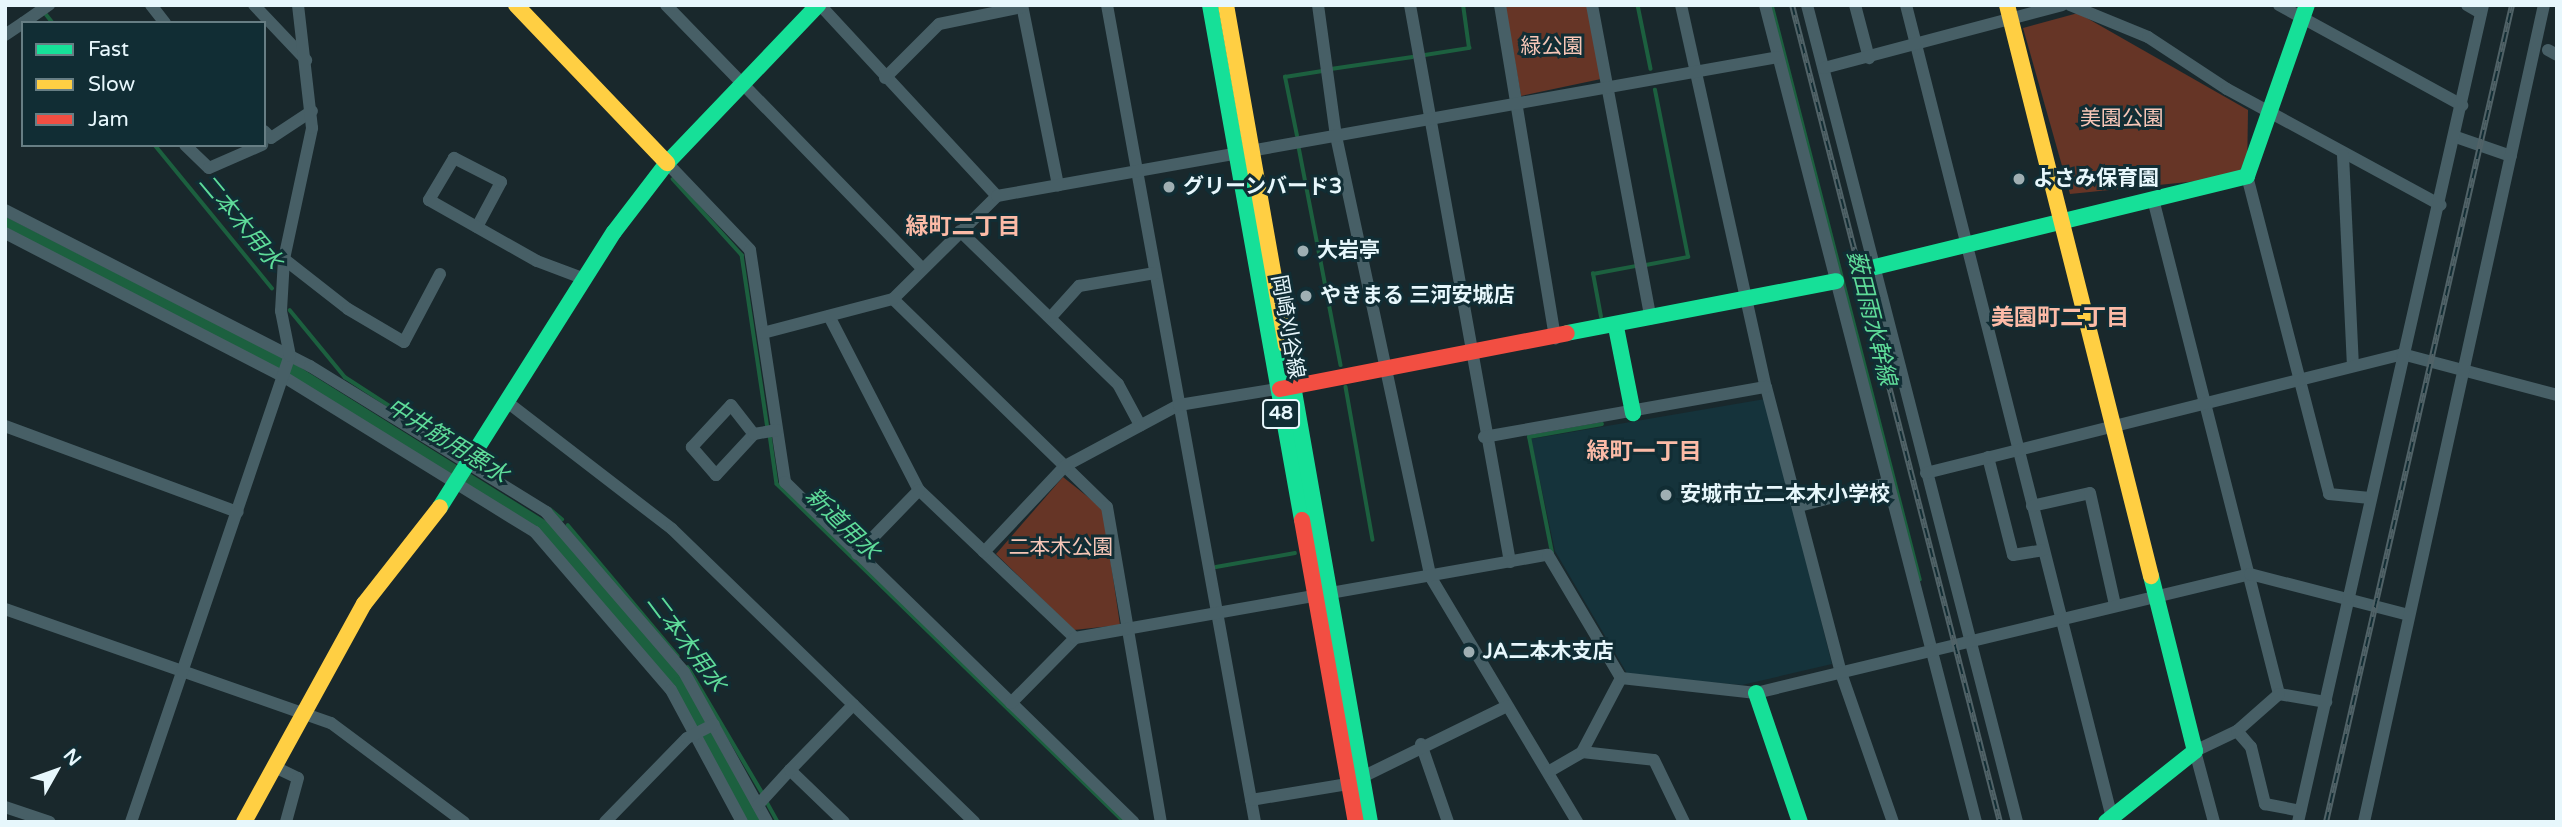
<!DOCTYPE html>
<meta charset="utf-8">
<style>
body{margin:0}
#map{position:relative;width:2562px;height:827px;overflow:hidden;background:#19282c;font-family:"Varela Round","Noto Sans JP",sans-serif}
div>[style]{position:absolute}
.built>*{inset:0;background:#15333b}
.green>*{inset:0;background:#663526}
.stream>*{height:3.5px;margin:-1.75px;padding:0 1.75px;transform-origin:1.75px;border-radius:1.75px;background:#1c603f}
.canal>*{height:12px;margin:-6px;padding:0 6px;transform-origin:6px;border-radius:6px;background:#1c603f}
.street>*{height:12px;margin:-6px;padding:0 6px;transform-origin:6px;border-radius:6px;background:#475f66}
.fast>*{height:16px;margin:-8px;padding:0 8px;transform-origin:8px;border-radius:8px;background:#16e098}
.slow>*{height:16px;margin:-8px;padding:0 8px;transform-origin:8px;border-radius:8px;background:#ffcf43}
.jam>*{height:16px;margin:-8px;padding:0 8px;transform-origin:8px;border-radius:8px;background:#f24e42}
.rail>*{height:6px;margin-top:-3px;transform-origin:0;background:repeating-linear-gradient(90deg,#112d34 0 10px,#506267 0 20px);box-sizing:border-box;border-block:2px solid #506267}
.dots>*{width:19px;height:19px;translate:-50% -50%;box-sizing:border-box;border:4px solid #112d34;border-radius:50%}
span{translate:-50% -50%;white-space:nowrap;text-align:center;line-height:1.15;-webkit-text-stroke:6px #112d34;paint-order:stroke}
.shield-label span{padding:2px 5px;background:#112d34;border:2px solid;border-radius:5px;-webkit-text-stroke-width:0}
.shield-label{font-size:19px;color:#e7f7fc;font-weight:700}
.park-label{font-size:21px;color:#f6c6b7}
.poi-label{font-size:21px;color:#e7f7fc;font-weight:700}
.left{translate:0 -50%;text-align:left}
.street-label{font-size:21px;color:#e7f7fc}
.water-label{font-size:23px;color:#5edb99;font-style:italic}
.neighbourhood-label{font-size:23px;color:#fcbba7;font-weight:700}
.frame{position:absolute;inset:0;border:7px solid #e7f7fc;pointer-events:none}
.legend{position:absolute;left:21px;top:21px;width:245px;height:126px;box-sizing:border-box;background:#112d34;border:2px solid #677e84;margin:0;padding:9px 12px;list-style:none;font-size:21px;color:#e7f7fc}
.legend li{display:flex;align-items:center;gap:14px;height:35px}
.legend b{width:35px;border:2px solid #677e84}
.north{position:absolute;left:21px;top:736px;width:70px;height:70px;-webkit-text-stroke:5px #112d34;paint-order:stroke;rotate:50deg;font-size:19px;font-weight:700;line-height:28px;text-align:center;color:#e7f7fc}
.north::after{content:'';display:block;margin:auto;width:24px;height:32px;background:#e7f7fc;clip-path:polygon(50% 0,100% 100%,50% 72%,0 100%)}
</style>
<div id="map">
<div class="built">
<div style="clip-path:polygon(1765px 399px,1832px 664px,1742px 685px,1628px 675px,1555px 551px,1531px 439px)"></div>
</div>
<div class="green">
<div style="clip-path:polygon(1505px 5px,1587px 5px,1601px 79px,1521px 96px)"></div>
<div style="clip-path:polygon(2078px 13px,2248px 110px,2247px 176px,2070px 194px,2023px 28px)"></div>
<div style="clip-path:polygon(1063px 477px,1103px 509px,1120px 625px,1074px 630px,996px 554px)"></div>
</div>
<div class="stream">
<div style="left:1638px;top:5px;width:65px;rotate:78.5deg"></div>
<div style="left:1772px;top:5px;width:593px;rotate:75.54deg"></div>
<div style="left:46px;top:14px;width:11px;rotate:52deg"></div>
<div style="left:1425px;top:55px;width:45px;rotate:-9deg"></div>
<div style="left:1469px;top:48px;width:43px;rotate:-97.9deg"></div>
<div style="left:1331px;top:69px;width:82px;rotate:-8.4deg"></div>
<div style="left:1297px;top:136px;width:60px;rotate:-101.5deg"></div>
<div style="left:1285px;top:77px;width:36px;rotate:-9deg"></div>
<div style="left:155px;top:145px;width:185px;rotate:50.7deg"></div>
<div style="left:1299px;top:147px;width:222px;rotate:79.1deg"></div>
<div style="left:673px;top:179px;width:103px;rotate:47.8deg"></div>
<div style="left:742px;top:255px;width:175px;rotate:81.5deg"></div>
<div style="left:1646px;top:265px;width:43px;rotate:-10.8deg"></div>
<div style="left:1688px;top:257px;width:170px;rotate:-101.2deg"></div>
<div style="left:290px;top:310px;width:87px;rotate:50.6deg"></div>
<div style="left:345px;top:377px;width:125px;rotate:32.9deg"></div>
<div style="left:1601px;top:317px;width:44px;rotate:-100.5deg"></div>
<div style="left:1593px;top:274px;width:44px;rotate:-10.5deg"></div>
<div style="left:1346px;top:387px;width:155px;rotate:80deg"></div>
<div style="left:770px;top:435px;width:49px;rotate:81.9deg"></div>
<div style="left:777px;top:484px;width:484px;rotate:44.2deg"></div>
<div style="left:550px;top:509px;width:16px;rotate:40deg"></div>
<div style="left:568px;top:525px;width:171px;rotate:50deg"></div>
<div style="left:1552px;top:553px;width:118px;rotate:-101.2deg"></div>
<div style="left:1529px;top:437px;width:74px;rotate:-10.1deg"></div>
<div style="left:1216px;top:567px;width:80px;rotate:-10deg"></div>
<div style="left:688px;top:667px;width:145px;rotate:59.4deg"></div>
<div style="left:767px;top:802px;width:23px;rotate:61deg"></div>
</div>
<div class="canal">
<div style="left:5px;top:223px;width:326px;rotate:27deg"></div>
<div style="left:295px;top:371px;width:296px;rotate:32deg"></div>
<div style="left:546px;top:528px;width:204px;rotate:49.4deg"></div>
<div style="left:679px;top:683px;width:158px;rotate:61.3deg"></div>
</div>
<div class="street">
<div style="left:151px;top:5px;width:23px;rotate:52deg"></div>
<div style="left:254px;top:5px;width:76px;rotate:46.6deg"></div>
<div style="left:666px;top:5px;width:368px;rotate:45.8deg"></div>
<div style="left:820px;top:5px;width:260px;rotate:47.2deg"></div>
<div style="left:1022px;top:5px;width:184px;rotate:78.7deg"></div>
<div style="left:1107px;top:5px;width:830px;rotate:79.73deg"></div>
<div style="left:1318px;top:5px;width:132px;rotate:82.2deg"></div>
<div style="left:1336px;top:136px;width:450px;rotate:77.9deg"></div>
<div style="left:1430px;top:576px;width:287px;rotate:59.1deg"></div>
<div style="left:1410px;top:5px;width:566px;rotate:79.82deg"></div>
<div style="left:1500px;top:5px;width:338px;rotate:80.6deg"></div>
<div style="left:1592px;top:5px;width:319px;rotate:79.4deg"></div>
<div style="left:1681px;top:5px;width:391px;rotate:77.5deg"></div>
<div style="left:1766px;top:387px;width:293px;rotate:75.3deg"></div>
<div style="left:1840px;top:670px;width:161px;rotate:70.8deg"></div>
<div style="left:1765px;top:5px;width:844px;rotate:75.52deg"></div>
<div style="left:1807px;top:5px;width:844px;rotate:75.58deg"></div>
<div style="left:1855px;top:5px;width:55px;rotate:75.2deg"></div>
<div style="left:1906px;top:5px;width:843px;rotate:75.78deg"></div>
<div style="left:2070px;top:5px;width:84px;rotate:22.3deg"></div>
<div style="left:2148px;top:37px;width:95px;rotate:33.4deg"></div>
<div style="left:2227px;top:89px;width:243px;rotate:28.5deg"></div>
<div style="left:2279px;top:5px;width:209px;rotate:28.7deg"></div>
<div style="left:2467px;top:5px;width:16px;rotate:30deg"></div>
<div style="left:23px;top:23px;width:32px;rotate:-35deg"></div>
<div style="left:5px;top:35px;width:22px;rotate:-34deg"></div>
<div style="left:2548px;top:50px;width:10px;rotate:29deg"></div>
<div style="left:1824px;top:68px;width:246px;rotate:-14.8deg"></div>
<div style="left:885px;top:78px;width:76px;rotate:-45deg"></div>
<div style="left:939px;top:24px;width:85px;rotate:-11.6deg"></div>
<div style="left:264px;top:131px;width:10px;rotate:45deg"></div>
<div style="left:271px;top:138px;width:49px;rotate:-33.4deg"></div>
<div style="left:2456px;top:137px;width:58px;rotate:19.1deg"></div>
<div style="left:185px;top:145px;width:33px;rotate:44deg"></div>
<div style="left:209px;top:168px;width:58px;rotate:-23.5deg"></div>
<div style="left:2343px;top:155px;width:209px;rotate:87.3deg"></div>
<div style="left:667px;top:163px;width:120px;rotate:46.3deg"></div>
<div style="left:750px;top:250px;width:235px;rotate:81.4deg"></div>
<div style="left:785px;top:482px;width:487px;rotate:44.3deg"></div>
<div style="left:2247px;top:176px;width:328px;rotate:75.5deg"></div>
<div style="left:2329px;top:494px;width:41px;rotate:5.6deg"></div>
<div style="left:2153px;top:199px;width:511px;rotate:75.72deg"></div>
<div style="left:5px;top:210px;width:343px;rotate:27.1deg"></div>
<div style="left:310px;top:366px;width:278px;rotate:31.7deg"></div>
<div style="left:546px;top:512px;width:211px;rotate:49.2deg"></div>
<div style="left:684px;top:672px;width:171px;rotate:61deg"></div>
<div style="left:477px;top:227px;width:51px;rotate:-61.9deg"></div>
<div style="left:501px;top:182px;width:53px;rotate:-152.9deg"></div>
<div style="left:454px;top:158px;width:49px;rotate:120.8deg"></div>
<div style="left:429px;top:200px;width:124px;rotate:29.5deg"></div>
<div style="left:537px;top:261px;width:48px;rotate:20.7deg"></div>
<div style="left:960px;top:231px;width:220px;rotate:44.1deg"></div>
<div style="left:1118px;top:384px;width:47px;rotate:61.8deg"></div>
<div style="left:5px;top:233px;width:314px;rotate:27.3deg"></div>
<div style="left:284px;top:377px;width:295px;rotate:31.7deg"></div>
<div style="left:535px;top:532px;width:208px;rotate:49.3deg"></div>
<div style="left:671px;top:690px;width:150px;rotate:61.7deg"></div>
<div style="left:284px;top:259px;width:81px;rotate:38deg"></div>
<div style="left:348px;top:309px;width:65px;rotate:30.5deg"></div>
<div style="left:404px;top:342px;width:77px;rotate:-62.1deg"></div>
<div style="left:893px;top:299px;width:298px;rotate:44.2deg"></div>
<div style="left:1107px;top:507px;width:320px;rotate:80.3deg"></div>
<div style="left:829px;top:316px;width:196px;rotate:62.7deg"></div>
<div style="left:919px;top:490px;width:215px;rotate:43.5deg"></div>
<div style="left:1051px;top:317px;width:42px;rotate:-47.9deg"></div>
<div style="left:1079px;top:286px;width:77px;rotate:-9.7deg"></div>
<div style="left:763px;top:333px;width:134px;rotate:-14.7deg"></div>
<div style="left:893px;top:299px;width:146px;rotate:-44.7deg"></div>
<div style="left:997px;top:196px;width:793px;rotate:-10.09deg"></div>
<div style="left:511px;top:405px;width:203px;rotate:37.6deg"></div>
<div style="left:672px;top:529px;width:421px;rotate:44.1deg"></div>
<div style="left:5px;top:426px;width:248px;rotate:20.3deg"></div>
<div style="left:754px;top:434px;width:56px;rotate:132.8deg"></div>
<div style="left:716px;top:475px;width:37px;rotate:-131deg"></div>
<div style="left:692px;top:447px;width:57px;rotate:-47.1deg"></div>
<div style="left:731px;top:405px;width:37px;rotate:52deg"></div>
<div style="left:754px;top:434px;width:23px;rotate:-10deg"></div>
<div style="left:1484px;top:437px;width:286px;rotate:-10.1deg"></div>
<div style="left:1988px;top:457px;width:101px;rotate:75.7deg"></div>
<div style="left:2013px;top:555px;width:30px;rotate:-9deg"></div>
<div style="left:1926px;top:473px;width:491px;rotate:-14deg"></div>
<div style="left:2402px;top:354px;width:160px;rotate:14.8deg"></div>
<div style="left:1799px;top:506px;width:91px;rotate:-14.6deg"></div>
<div style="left:2032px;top:506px;width:59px;rotate:-12.6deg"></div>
<div style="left:2090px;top:493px;width:115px;rotate:77.4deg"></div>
<div style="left:984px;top:552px;width:118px;rotate:-46.7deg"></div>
<div style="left:1065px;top:466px;width:129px;rotate:-28.2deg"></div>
<div style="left:1179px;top:405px;width:99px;rotate:-9.3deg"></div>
<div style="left:857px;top:554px;width:89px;rotate:-45.9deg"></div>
<div style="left:5px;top:609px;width:345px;rotate:19.3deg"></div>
<div style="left:331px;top:723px;width:166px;rotate:36.7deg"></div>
<div style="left:1621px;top:678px;width:136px;rotate:6.3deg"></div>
<div style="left:1756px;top:693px;width:508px;rotate:-13.54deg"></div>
<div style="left:2250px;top:574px;width:160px;rotate:14.5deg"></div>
<div style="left:2279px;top:694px;width:48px;rotate:9.7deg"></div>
<div style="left:1011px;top:703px;width:91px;rotate:-45.4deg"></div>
<div style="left:1075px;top:638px;width:480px;rotate:-10deg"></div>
<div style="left:1548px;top:555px;width:143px;rotate:59.3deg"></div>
<div style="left:2237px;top:731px;width:21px;rotate:49deg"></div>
<div style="left:2251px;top:747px;width:59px;rotate:76.2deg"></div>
<div style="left:2265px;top:804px;width:36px;rotate:11deg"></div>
<div style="left:1421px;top:744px;width:83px;rotate:70.9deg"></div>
<div style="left:1582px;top:752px;width:72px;rotate:6.3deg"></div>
<div style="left:1654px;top:760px;width:69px;rotate:64.2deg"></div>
<div style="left:275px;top:767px;width:25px;rotate:26deg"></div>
<div style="left:298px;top:778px;width:46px;rotate:105.3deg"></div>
<div style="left:1548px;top:772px;width:39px;rotate:-30deg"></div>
<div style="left:1582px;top:752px;width:84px;rotate:-62.2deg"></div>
<div style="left:1251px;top:800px;width:98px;rotate:-9.4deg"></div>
<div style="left:1348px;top:784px;width:177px;rotate:-26.1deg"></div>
<div style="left:758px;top:805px;width:47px;rotate:-47.6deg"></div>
<div style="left:5px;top:807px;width:47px;rotate:18.4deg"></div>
<div style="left:131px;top:822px;width:492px;rotate:-71.2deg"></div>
<div style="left:290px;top:356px;width:46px;rotate:-101.3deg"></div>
<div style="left:281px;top:311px;width:52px;rotate:-86.7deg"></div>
<div style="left:284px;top:259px;width:134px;rotate:-77.9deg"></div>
<div style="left:312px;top:128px;width:124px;rotate:-96.5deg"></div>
<div style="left:605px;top:822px;width:117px;rotate:-45.7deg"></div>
<div style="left:687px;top:738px;width:30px;rotate:-27deg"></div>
<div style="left:844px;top:822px;width:75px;rotate:-136.1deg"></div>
<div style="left:790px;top:770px;width:91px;rotate:-45.9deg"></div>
<div style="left:2214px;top:822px;width:73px;rotate:-105deg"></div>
<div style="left:2195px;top:751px;width:47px;rotate:-25.5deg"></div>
<div style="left:2237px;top:731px;width:56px;rotate:-41.4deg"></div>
<div style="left:2298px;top:822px;width:838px;rotate:-77.24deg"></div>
<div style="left:2364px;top:822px;width:837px;rotate:-77.58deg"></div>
</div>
<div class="fast">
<div style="left:1210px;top:5px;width:523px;rotate:79.87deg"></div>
<div style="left:1875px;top:267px;width:383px;rotate:-13.7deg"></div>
<div style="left:2247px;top:176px;width:181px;rotate:-70.7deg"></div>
<div style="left:1616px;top:327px;width:88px;rotate:78.8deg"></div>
<div style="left:1567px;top:333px;width:274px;rotate:-10.9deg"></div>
<div style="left:1286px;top:346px;width:483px;rotate:80deg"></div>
<div style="left:440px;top:507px;width:325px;rotate:-57.7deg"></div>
<div style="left:614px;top:232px;width:87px;rotate:-52.5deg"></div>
<div style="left:667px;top:163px;width:219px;rotate:-46.3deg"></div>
<div style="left:1756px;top:693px;width:136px;rotate:71.2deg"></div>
<div style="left:2106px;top:822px;width:114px;rotate:-38.6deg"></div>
<div style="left:2195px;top:751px;width:180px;rotate:-104.1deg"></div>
</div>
<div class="slow">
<div style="left:516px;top:5px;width:219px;rotate:46.3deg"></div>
<div style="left:1226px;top:5px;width:346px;rotate:80deg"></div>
<div style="left:2007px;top:5px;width:589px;rotate:75.85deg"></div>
<div style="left:244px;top:822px;width:249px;rotate:-61.2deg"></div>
<div style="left:364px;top:604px;width:123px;rotate:-51.9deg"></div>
</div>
<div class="jam">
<div style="left:1280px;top:389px;width:292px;rotate:-11deg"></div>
<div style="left:1302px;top:520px;width:307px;rotate:79.9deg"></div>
</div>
<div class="rail">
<div style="left:1792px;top:5px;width:843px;rotate:75.72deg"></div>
<div style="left:2326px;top:822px;width:838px;rotate:-77.17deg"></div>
</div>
<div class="dots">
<div style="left:2019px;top:179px;background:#9fafb3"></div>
<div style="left:1169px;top:187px;background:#9fafb3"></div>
<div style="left:1303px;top:251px;background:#9fafb3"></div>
<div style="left:1306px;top:296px;background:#9fafb3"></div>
<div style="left:1666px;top:495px;background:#9fafb3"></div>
<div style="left:1469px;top:652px;background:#9fafb3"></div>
</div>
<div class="shield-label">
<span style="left:1281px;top:414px">48</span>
</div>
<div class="park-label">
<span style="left:1552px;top:47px">緑公園</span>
<span style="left:2122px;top:119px">美園公園</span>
<span style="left:1061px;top:548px">二本木公園</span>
</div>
<div class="poi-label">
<span class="left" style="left:2033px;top:179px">よさみ保育園</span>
<span class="left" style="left:1183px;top:187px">グリーンバード3</span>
<span class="left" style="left:1317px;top:251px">大岩亭</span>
<span class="left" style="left:1320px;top:296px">やきまる 三河安城店</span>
<span class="left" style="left:1680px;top:495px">安城市立二本木小学校</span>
<span class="left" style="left:1483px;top:652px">JA二本木支店</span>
</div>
<div class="street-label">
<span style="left:1287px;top:327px;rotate:80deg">岡崎刈谷線</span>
</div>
<div class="water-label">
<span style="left:240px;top:222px;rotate:50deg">二本木用水</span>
<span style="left:1871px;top:318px;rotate:76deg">薮田雨水幹線</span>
<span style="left:447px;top:441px;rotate:32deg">中井筋用悪水</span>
<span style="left:842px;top:524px;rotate:44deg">新道用水</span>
<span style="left:686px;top:643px;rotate:53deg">二本木用水</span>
</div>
<div class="neighbourhood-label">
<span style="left:963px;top:227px">緑町二丁目</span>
<span style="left:2060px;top:318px">美園町二丁目</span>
<span style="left:1644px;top:452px">緑町一丁目</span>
</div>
<div class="frame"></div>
<ul class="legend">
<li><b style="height:9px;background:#16e098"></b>Fast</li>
<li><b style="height:9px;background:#ffcf43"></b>Slow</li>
<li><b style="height:9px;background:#f24e42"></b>Jam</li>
</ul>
<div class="north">N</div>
</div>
